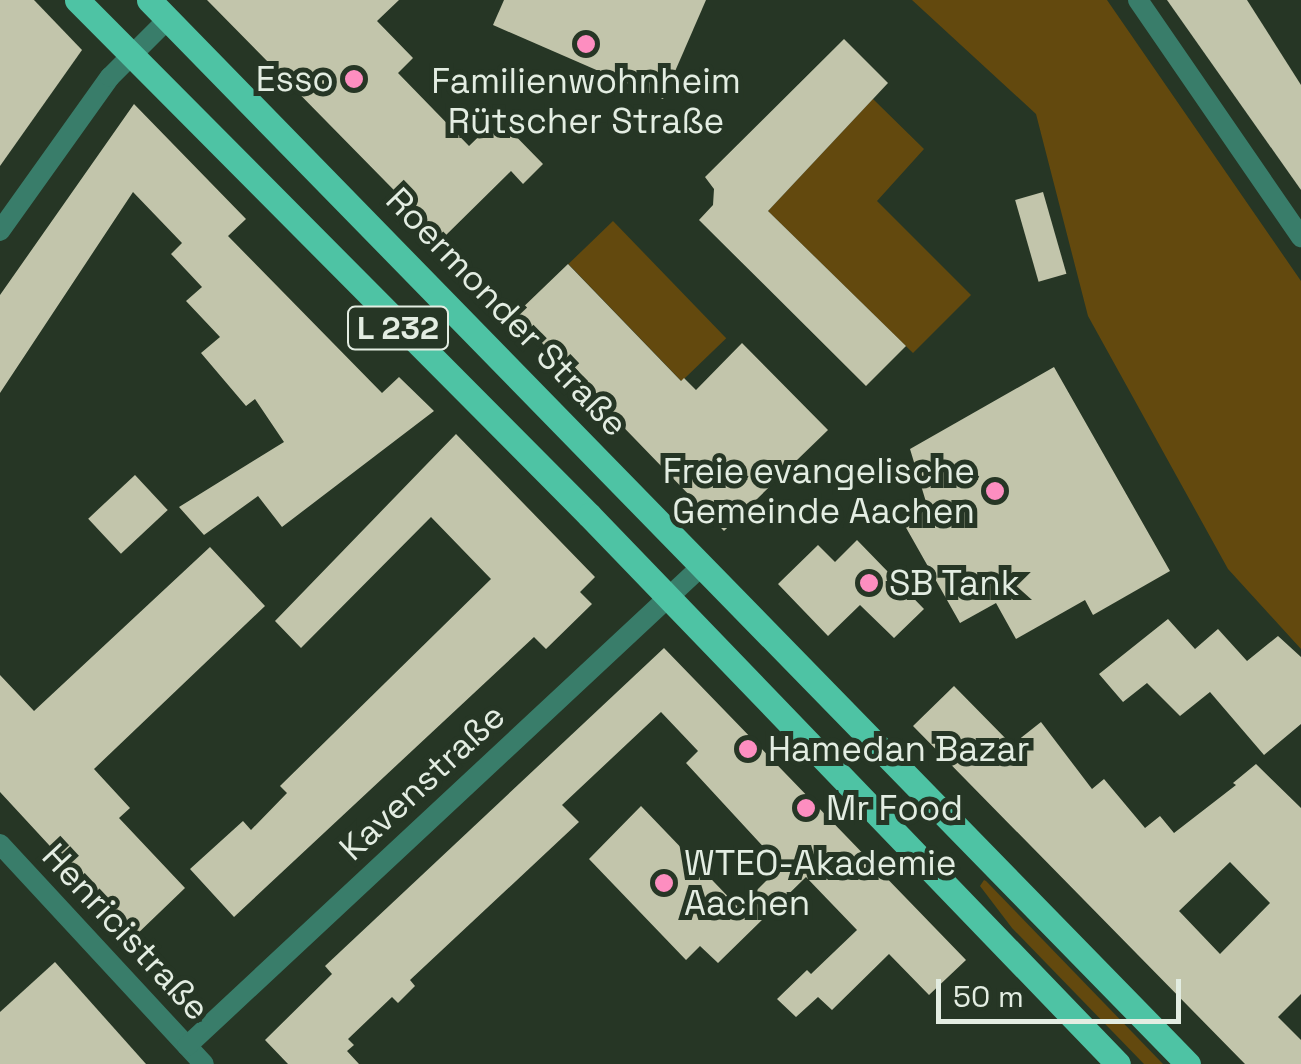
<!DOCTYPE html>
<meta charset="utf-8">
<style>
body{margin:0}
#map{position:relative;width:1301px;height:1064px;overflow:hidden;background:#263625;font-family:"Space Grotesk",sans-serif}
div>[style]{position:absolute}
.green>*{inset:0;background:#63490e;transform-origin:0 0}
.building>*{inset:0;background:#c2c5ab;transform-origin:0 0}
.minor>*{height:20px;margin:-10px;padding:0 10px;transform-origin:10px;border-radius:10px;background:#397d6a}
.primary>*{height:25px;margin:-12.5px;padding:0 12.5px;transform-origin:12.5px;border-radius:12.5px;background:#4ec3a4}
.dots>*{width:28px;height:28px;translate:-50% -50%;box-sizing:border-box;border:5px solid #263625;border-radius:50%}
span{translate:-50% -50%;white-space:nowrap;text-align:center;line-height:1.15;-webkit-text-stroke:10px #263625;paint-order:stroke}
.shield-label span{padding:2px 8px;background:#263625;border:2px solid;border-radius:8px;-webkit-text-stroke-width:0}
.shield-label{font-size:32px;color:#e3ede2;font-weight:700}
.poi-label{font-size:35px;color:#e3ede2}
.right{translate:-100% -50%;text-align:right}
.left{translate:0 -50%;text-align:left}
.street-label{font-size:35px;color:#e3ede2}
.scale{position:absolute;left:936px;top:979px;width:245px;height:45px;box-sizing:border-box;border:5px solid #e3ede2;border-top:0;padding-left:12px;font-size:30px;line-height:35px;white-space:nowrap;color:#e3ede2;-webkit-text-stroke:8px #263625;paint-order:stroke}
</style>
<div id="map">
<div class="green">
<div style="clip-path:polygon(912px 0,1107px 0,1301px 281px,1301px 649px,1228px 569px,1088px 316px,1036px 114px)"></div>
<div style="clip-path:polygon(873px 99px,924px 149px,877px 201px,971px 295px,913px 353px,768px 211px)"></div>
<div style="left:613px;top:221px;width:163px;height:62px;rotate:46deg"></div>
<div style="clip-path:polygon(984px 880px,986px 881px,1163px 1064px,1144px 1064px,1012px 928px,980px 886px)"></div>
</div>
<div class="building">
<div style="clip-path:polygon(0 0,34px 0,82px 50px,0 166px)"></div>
<div style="clip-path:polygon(207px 0,399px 0,377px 21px,413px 58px,398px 73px,469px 146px,498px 118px,543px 164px,523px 184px,511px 171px,442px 239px)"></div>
<div style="clip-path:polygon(504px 0,706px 0,663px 99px,493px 25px)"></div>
<div style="clip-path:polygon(1167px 0,1247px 0,1301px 85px,1301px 190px)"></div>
<div style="clip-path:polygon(844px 39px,888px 83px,768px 211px,906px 346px,866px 386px,699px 220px,713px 205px,714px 189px,705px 177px)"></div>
<div style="clip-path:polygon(134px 104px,246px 219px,228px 236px,382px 393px,399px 377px,434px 411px,282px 527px,258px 496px,204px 535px,179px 507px,284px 442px,255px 399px,246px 406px,201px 353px,220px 337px,186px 301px,202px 287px,171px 254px,182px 243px,133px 192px,0 393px,0 295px)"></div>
<div style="left:1043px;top:192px;width:85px;height:29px;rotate:74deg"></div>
<div style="clip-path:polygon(568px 264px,681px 381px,684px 378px,696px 390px,742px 343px,828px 430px,724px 531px,515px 315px)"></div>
<div style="clip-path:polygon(1054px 367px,1170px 571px,1093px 615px,1085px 600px,1016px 639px,996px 603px,960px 623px,900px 517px,926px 502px,910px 449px)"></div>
<div style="clip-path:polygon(456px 434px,595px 577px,580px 592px,592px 604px,546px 649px,534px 637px,234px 917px,190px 869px,243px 821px,251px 830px,287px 793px,280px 786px,491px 579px,431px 517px,301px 648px,275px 621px)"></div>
<div style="left:135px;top:475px;width:48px;height:64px;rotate:47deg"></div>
<div style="clip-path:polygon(857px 540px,924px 609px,894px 638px,860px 605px,828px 636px,778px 584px,818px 545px,835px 562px)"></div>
<div style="clip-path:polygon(210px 547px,265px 606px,94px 769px,130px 808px,119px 818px,185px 888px,134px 937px,0 792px,0 675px,34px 711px)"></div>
<div style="clip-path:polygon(1168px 619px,1195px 649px,1218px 629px,1247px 661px,1278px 636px,1301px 657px,1301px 724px,1264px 755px,1210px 692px,1180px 716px,1147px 683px,1123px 702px,1099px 674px)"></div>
<div style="clip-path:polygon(664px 648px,966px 960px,929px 995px,889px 954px,832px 1010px,818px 997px,796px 1017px,777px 999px,807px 970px,811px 974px,857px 930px,806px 877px,718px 963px,700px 946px,686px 960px,589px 859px,641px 806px,739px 908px,781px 866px,686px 763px,698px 751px,661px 712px,562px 805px,579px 822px,410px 980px,415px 986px,398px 1003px,392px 997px,348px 1039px,354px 1045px,347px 1051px,359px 1064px,288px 1064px,265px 1040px,332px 974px,325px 966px)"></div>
<div style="clip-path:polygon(evenodd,954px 686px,1012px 745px,1041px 722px,1092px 789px,1104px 779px,1145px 828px,1160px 816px,1174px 833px,1236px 785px,1233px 783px,1256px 764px,1301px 808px,1301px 994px,1278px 1017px,1301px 1040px,1301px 1064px,1245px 1064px,913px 726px,954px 686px,1230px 862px,1270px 903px,1220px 954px,1179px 911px,1230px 862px)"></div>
<div style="clip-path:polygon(55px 962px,146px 1064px,0 1064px,0 1012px)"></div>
</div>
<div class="minor">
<div style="left:1138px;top:0;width:288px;rotate:55.5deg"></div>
<div style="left:0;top:231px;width:189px;rotate:-54.5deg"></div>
<div style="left:110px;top:77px;width:82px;rotate:-45deg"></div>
<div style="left:0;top:844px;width:300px;rotate:47.2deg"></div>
<div style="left:187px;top:1046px;width:705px;rotate:-42.99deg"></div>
</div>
<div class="primary">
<div style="left:77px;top:0;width:726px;rotate:45.17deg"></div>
<div style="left:589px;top:515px;width:762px;rotate:46.06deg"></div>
<div style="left:149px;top:0;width:1487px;rotate:45.68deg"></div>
</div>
<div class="dots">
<div style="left:586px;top:44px;background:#fd8ec0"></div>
<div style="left:354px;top:79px;background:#fd8ec0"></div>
<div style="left:995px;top:491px;background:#fd8ec0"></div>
<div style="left:869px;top:583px;background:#fd8ec0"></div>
<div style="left:748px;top:749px;background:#fd8ec0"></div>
<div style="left:806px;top:808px;background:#fd8ec0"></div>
<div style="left:664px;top:883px;background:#fd8ec0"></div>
</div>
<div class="shield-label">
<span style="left:398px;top:328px">L 232</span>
</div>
<div class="poi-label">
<span class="right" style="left:334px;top:79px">Esso</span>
<span style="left:586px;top:101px">Familienwohnheim<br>Rütscher Straße</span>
<span class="right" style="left:975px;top:491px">Freie evangelische<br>Gemeinde Aachen</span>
<span class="left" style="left:889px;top:583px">SB Tank</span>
<span class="left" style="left:768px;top:749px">Hamedan Bazar</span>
<span class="left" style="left:826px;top:808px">Mr Food</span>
<span class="left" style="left:684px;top:883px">WTEO-Akademie<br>Aachen</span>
</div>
<div class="street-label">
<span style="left:507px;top:312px;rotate:46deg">Roermonder Straße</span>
<span style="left:422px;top:782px;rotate:-43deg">Kavenstraße</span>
<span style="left:126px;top:932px;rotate:47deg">Henricistraße</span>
</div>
<div class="scale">50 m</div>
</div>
